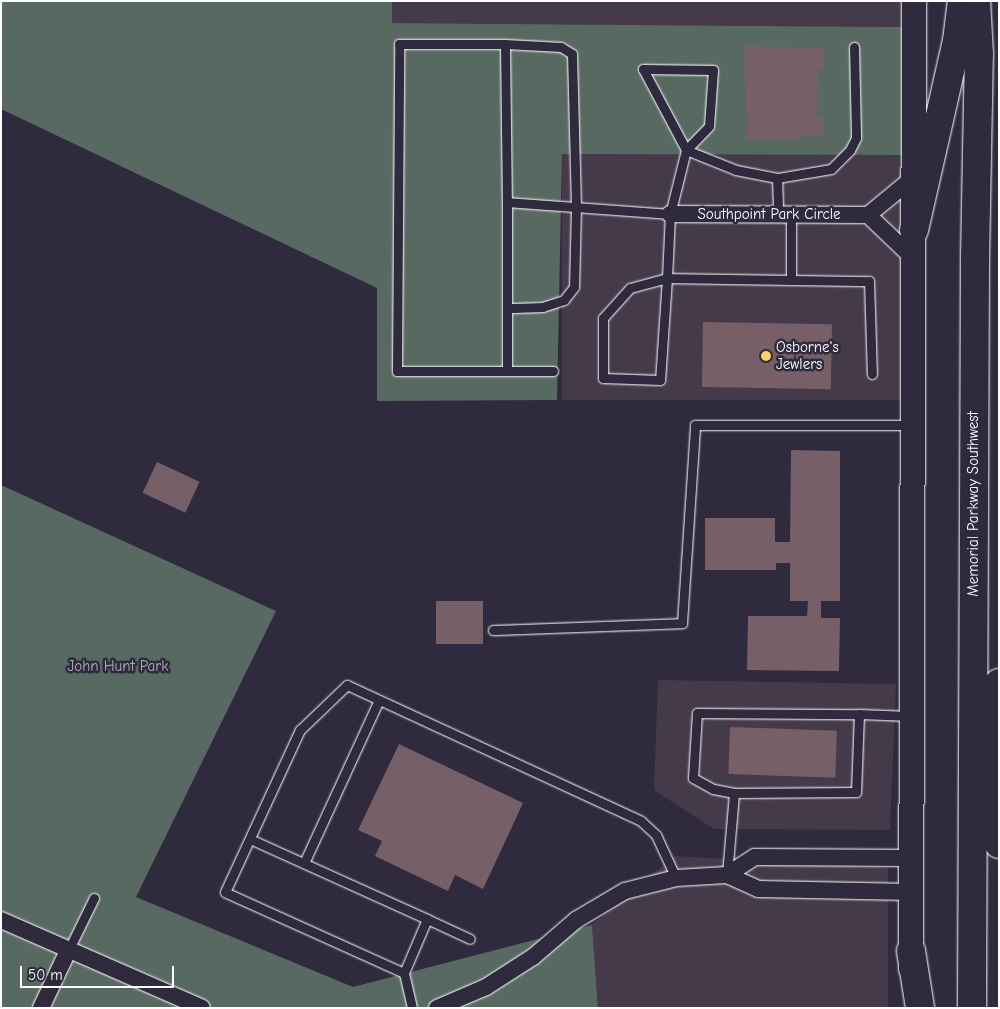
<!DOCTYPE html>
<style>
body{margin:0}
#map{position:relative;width:1000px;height:1009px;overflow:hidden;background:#2f2a3d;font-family:"Comic Neue",sans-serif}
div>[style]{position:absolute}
.built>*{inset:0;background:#443a49;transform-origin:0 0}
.green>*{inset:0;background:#586961}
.building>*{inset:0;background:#765f66;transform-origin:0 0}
.roads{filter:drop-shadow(0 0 1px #fff) drop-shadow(0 0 1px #fff)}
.service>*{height:9px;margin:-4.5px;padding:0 4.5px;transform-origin:4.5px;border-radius:4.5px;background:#2f2a3d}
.minor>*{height:16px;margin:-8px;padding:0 8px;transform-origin:8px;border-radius:8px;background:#2f2a3d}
.secondary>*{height:24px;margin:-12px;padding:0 12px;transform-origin:12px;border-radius:12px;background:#2f2a3d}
.motorway>*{height:28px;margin:-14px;padding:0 14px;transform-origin:14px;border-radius:14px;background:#2f2a3d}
.dots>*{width:14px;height:14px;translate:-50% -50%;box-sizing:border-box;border:2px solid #2f2a3d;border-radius:50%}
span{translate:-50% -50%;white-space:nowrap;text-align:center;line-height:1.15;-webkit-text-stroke:5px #2f2a3d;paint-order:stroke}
.street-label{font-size:15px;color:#fff}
.poi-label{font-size:15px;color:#fff}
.left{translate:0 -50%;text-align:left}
.park-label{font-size:15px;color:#acb4b0}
.frame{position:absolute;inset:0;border:2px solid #fff;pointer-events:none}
.scale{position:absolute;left:20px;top:966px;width:154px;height:22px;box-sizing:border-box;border:2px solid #fff;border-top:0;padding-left:6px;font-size:15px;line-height:18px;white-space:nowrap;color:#fff;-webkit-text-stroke:4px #2f2a3d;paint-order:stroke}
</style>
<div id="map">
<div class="built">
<div style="clip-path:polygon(392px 1px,902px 1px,902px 27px,392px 23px)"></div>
<div style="left:562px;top:154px;width:340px;height:246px"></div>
<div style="clip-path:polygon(658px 680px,896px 684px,890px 830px,714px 829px,654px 790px)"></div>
<div style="clip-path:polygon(675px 856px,888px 868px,888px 1008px,598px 1008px,592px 925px)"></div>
</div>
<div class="green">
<div style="clip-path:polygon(1px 1px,392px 1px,392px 23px,902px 27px,902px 155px,562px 154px,557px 400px,377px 401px,377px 288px,1px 109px)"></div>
<div style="clip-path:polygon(1px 485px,276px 611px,136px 897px,353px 987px,592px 925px,598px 1008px,1px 1008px)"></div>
</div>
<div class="building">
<div style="clip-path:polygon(744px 46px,824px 48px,824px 70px,818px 69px,817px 117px,823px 117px,823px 136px,797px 136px,797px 140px,747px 139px)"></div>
<div style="left:703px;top:322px;width:129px;height:65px;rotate:1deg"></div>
<div style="clip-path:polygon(791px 450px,840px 451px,840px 601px,821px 601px,821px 618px,840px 618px,839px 671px,747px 670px,748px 616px,807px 616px,808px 601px,790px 601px,790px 563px,776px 563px,776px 570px,705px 570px,705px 518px,775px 518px,775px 542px,790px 542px)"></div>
<div style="left:157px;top:462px;width:47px;height:34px;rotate:25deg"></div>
<div style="left:436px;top:601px;width:47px;height:43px"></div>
<div style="left:730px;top:727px;width:107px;height:47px;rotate:2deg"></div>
<div style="clip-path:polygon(399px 744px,523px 803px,483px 889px,455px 875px,448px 891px,375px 856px,382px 841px,358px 830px)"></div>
</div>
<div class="roads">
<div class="service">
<div style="left:505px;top:44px;width:56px;rotate:3.1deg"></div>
<div style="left:561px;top:47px;width:13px;rotate:32deg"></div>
<div style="left:572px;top:54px;width:153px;rotate:88.5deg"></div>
<div style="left:576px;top:207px;width:80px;rotate:91.4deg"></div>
<div style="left:574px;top:287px;width:16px;rotate:128deg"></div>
<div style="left:564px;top:300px;width:22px;rotate:162deg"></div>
<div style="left:543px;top:307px;width:36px;rotate:178deg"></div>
<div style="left:854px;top:47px;width:91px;rotate:88.7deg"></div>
<div style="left:856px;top:138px;width:13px;rotate:117deg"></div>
<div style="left:850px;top:150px;width:27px;rotate:135deg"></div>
<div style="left:831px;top:169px;width:55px;rotate:170.5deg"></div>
<div style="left:777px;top:178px;width:42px;rotate:-169deg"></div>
<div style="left:736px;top:170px;width:54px;rotate:-158.2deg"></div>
<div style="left:686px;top:150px;width:33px;rotate:-46deg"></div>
<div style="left:709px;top:126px;width:56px;rotate:-85.9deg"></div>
<div style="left:713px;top:70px;width:70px;rotate:-179.2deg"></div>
<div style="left:643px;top:69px;width:92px;rotate:62deg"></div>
<div style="left:686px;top:150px;width:66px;rotate:104deg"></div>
<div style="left:670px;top:214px;width:64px;rotate:92.7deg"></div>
<div style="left:667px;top:278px;width:202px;rotate:0.9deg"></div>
<div style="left:869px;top:281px;width:93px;rotate:88.2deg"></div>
<div style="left:777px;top:178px;width:37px;rotate:88deg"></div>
<div style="left:507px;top:202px;width:169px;rotate:90deg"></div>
<div style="left:507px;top:371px;width:110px;rotate:180deg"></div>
<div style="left:397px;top:371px;width:327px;rotate:-89.6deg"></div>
<div style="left:399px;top:44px;width:106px"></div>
<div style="left:505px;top:44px;width:158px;rotate:89.3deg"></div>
<div style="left:507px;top:202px;width:163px;rotate:4.2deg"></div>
<div style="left:667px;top:278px;width:102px;rotate:93.9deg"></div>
<div style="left:660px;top:380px;width:57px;rotate:-178deg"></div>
<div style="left:603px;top:378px;width:60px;rotate:-90deg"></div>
<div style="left:603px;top:318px;width:40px;rotate:-48deg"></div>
<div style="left:630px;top:288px;width:38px;rotate:-15deg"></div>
<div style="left:791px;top:280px;width:65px;rotate:-90deg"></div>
<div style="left:507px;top:371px;width:46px"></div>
<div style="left:493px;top:630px;width:189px;rotate:-2.1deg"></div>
<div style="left:682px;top:623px;width:198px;rotate:-86.2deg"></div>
<div style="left:695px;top:425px;width:218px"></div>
<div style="left:859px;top:714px;width:78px;rotate:92.2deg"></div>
<div style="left:856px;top:792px;width:122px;rotate:179.5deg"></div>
<div style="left:734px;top:793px;width:21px;rotate:-169deg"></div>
<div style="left:713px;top:789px;width:23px;rotate:-151deg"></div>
<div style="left:693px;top:778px;width:65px;rotate:-86.5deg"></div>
<div style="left:697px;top:713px;width:162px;rotate:0.4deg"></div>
<div style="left:859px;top:714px;width:51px;rotate:2.2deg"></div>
<div style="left:250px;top:839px;width:194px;rotate:24.3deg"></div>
<div style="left:427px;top:919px;width:59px;rotate:113.1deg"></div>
<div style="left:404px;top:973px;width:196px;rotate:-155.7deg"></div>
<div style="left:225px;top:892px;width:179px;rotate:-65.2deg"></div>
<div style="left:300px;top:730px;width:65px;rotate:-43.8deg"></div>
<div style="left:347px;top:685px;width:324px;rotate:24.8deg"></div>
<div style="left:641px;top:821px;width:21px;rotate:43deg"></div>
<div style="left:656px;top:835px;width:47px;rotate:65.1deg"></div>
<div style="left:304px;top:863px;width:179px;rotate:-65.3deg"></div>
<div style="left:727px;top:875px;width:82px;rotate:-85.1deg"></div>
<div style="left:427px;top:919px;width:47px;rotate:24.9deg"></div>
<div style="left:68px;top:951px;width:59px;rotate:-63.9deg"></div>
<div style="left:404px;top:973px;width:36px;rotate:77deg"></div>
</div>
<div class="minor">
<div style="left:913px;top:178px;width:58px;rotate:140.6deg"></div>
<div style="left:868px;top:215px;width:62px;rotate:43.7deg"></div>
<div style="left:670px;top:214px;width:198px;rotate:0.3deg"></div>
<div style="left:727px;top:875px;width:33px;rotate:-33deg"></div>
<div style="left:755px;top:857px;width:155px;rotate:0.4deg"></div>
<div style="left:1px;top:920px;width:219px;rotate:23.6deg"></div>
<div style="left:41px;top:1008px;width:63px;rotate:-64.7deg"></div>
<div style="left:437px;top:1008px;width:53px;rotate:-23.2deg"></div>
<div style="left:486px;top:987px;width:56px;rotate:-32.6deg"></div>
<div style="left:533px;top:957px;width:57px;rotate:-40.7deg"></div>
<div style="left:576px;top:920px;width:57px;rotate:-30.6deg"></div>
<div style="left:625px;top:891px;width:53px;rotate:-14.3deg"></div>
<div style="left:676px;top:878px;width:51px;rotate:-3.4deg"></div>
<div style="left:727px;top:875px;width:34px;rotate:24deg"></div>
<div style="left:758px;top:889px;width:153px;rotate:1.1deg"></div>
</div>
<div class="secondary">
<div style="left:911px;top:969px;width:968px;rotate:-89.82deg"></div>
</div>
<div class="motorway">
<div style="left:914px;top:230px;width:194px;rotate:-77.2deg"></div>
<div style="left:957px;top:41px;width:40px;rotate:-82.9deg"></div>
<div style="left:999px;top:683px;width:161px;rotate:90deg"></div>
<div style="left:911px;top:951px;width:58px;rotate:81deg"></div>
<div style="left:972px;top:1008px;width:750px;rotate:-89.77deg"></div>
<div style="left:975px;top:258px;width:204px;rotate:-88.9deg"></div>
<div style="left:979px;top:54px;width:53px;rotate:-93.2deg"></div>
</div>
</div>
<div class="dots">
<div style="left:766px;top:356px;background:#ffd166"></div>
</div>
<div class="street-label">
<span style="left:769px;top:215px">Southpoint Park Circle</span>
<span style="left:974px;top:504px;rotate:-90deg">Memorial Parkway Southwest</span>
</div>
<div class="poi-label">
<span class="left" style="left:776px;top:356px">Osborne's<br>Jewlers</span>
</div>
<div class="park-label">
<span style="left:118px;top:667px">John Hunt Park</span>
</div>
<div class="frame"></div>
<div class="scale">50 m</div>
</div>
